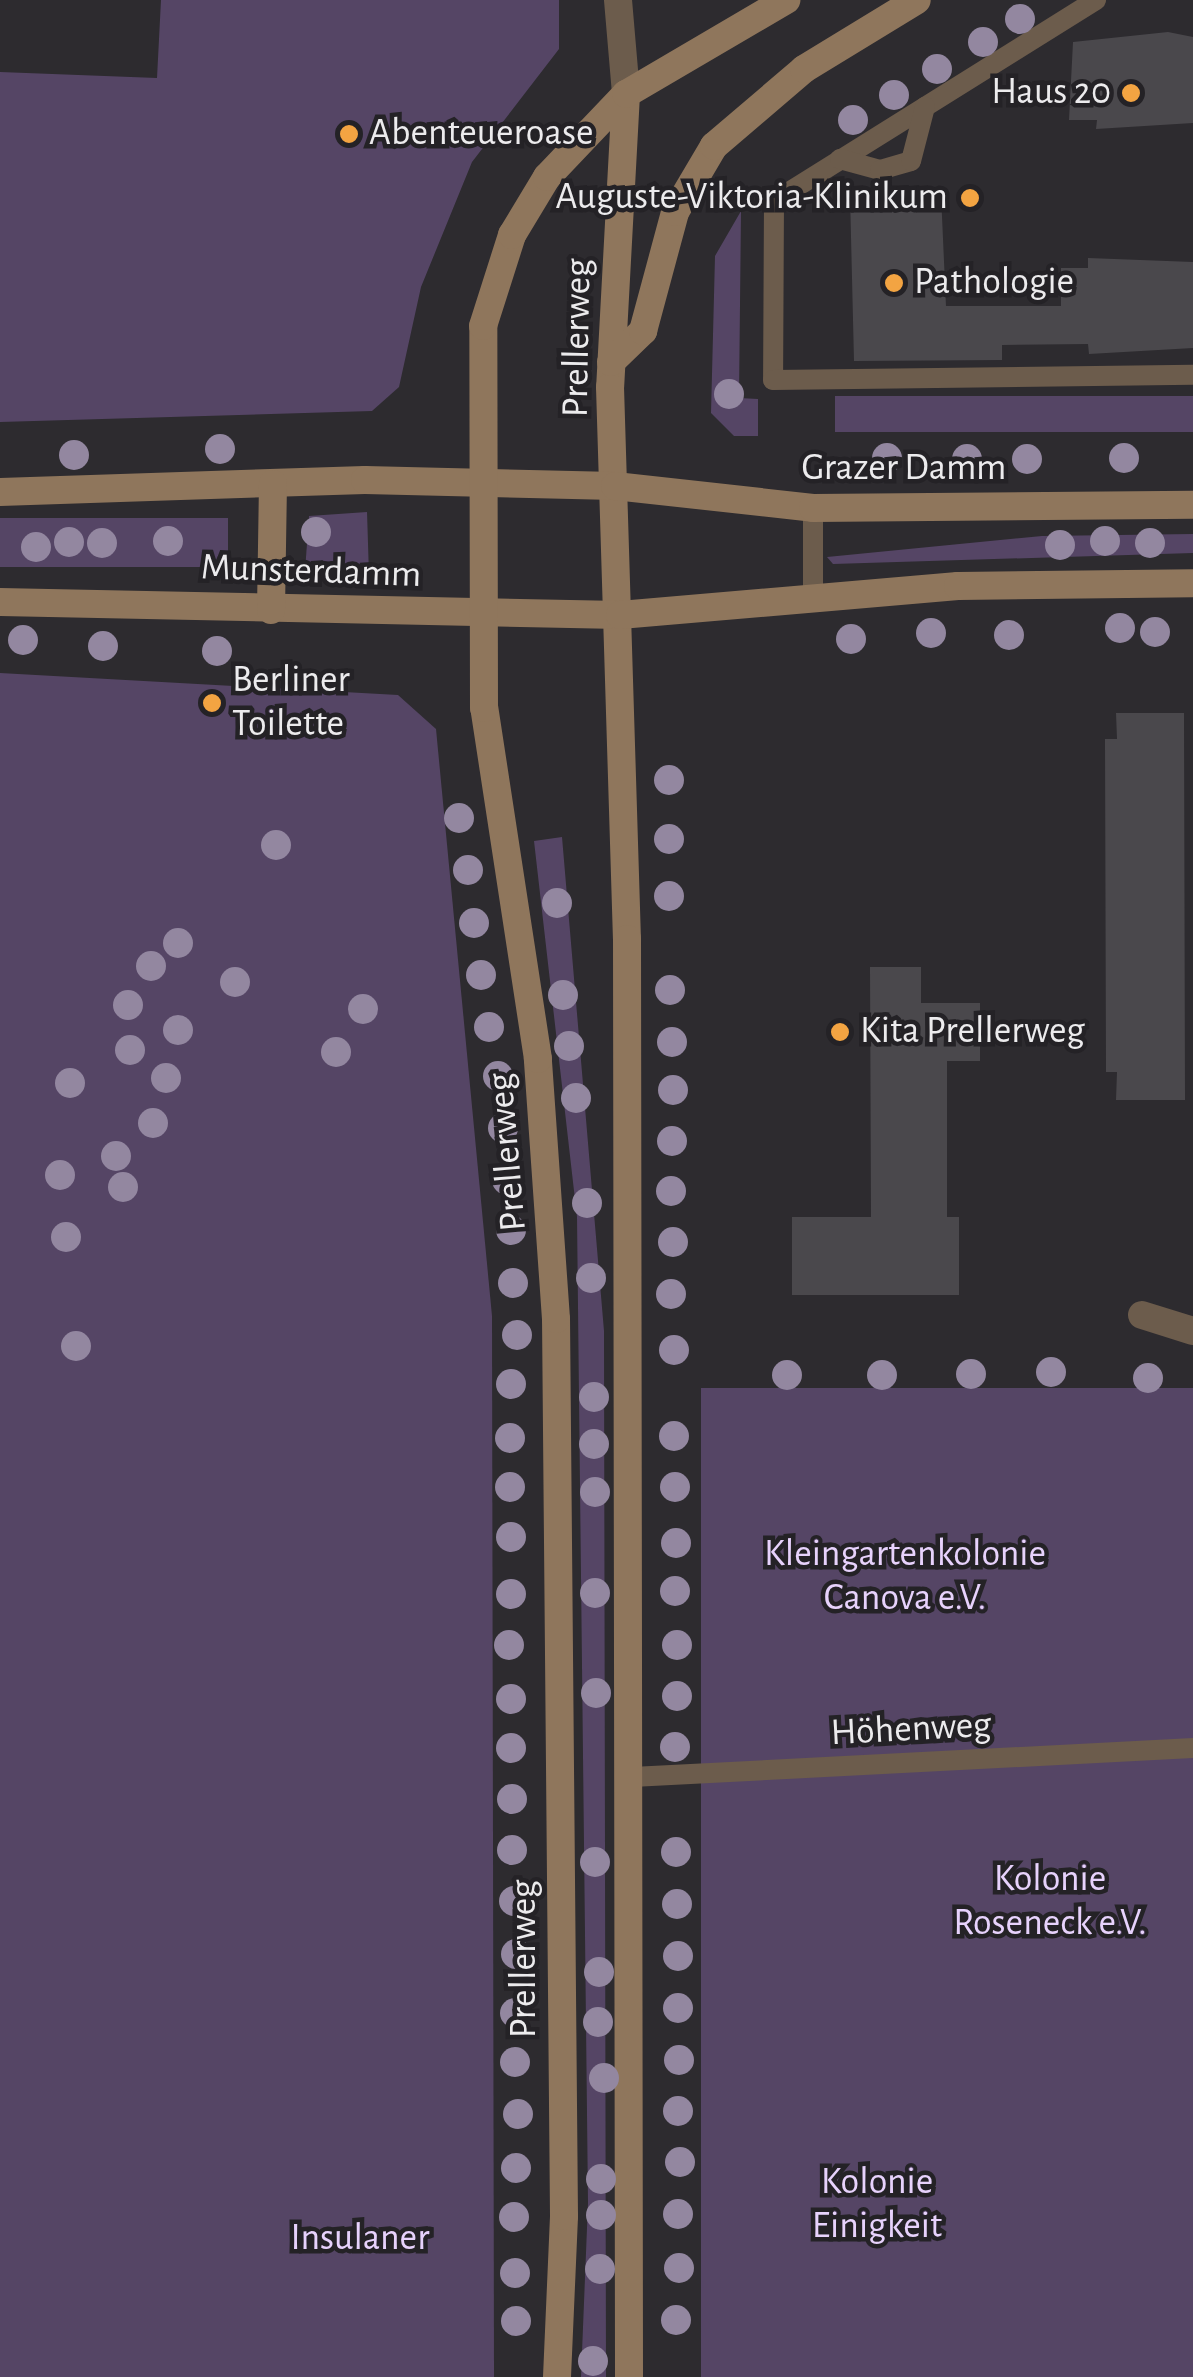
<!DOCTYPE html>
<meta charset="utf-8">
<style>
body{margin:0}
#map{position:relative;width:1193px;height:2377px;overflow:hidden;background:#2d2b2f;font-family:"Alegreya Sans",sans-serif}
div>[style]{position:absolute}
.green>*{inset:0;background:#554565;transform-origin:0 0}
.building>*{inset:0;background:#4a484c}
.service>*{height:20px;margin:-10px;padding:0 10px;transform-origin:10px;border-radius:10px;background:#6c5c4c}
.minor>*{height:28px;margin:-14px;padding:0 14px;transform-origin:14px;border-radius:14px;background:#6c5c4c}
.tertiary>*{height:28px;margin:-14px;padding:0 14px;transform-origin:14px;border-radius:14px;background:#6c5c4c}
.secondary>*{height:28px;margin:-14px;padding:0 14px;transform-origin:14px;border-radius:14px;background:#8f765c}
.trees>*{width:30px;height:30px;margin:-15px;border-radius:50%;background:#9387a0}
.dots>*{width:28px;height:28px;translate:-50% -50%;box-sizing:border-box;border:5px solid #242226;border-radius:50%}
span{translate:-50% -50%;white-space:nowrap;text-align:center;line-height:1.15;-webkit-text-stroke:9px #242226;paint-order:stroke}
.poi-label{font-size:38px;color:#ecebed}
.right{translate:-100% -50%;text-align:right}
.left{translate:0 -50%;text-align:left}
.street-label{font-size:38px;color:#ecebed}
.park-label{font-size:38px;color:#e7d2fc}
</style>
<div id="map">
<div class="green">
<div style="clip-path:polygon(161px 0,559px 0,559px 49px,472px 162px,421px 287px,399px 387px,372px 411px,0 422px,0 72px,157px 78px)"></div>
<div style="clip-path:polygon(741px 211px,739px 398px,758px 399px,758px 436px,734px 436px,711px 413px,715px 256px)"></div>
<div style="left:1193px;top:396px;width:36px;height:358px;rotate:90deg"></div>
<div style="clip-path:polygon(367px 512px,369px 575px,305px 571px,309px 516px)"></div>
<div style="left:228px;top:518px;width:49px;height:228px;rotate:90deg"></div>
<div style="clip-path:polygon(1193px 534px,1193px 553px,833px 564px,827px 557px,1042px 536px)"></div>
<div style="clip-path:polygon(0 673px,398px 695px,436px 729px,492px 1316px,494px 2377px,0 2377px)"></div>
<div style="clip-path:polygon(562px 837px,604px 1331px,606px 2377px,581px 2377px,588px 2203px,577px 1217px,534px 841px)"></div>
<div style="left:1193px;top:1388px;width:989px;height:492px;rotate:90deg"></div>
</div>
<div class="building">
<div style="clip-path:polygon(1168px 32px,1193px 37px,1193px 123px,1096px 129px,1097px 120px,1069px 120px,1073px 42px)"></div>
<div style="clip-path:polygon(941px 194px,946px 306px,1061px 306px,1061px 268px,1088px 268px,1088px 258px,1193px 262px,1193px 348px,1089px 354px,1088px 344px,1002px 345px,1002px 360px,854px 361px,850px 195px)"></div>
<div style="clip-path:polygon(1116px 713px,1184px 713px,1185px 1100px,1116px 1100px,1117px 1072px,1106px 1072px,1105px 739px,1117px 739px)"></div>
<div style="clip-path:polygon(870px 967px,921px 967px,921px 1003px,980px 1003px,980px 1061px,947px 1061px,947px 1217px,959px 1217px,959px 1295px,792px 1295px,792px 1217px,871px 1217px)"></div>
</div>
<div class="service">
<div style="left:1096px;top:0;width:380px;rotate:148deg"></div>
<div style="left:774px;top:201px;width:179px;rotate:90.3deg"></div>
<div style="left:773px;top:380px;width:420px;rotate:-0.7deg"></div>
<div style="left:840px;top:159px;width:41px;rotate:15.4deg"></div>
<div style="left:880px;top:170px;width:32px;rotate:-16deg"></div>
<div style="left:911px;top:161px;width:56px;rotate:-75.5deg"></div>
<div style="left:813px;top:595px;width:87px;rotate:-90deg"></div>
<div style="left:632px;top:1777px;width:562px;rotate:-2.96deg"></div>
</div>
<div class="minor">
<div style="left:1142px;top:1315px;width:53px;rotate:17.4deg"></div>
</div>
<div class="tertiary">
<div style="left:618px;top:0;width:94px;rotate:85.1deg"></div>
</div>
<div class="secondary">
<div style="left:626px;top:94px;width:293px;rotate:93.1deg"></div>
<div style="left:610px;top:387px;width:552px;rotate:88.24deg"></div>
<div style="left:627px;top:939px;width:1438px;rotate:89.92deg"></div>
<div style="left:611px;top:362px;width:45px;rotate:-44.1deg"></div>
<div style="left:643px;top:331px;width:123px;rotate:-74.9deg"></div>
<div style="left:675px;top:212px;width:77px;rotate:-59.4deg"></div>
<div style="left:714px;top:146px;width:118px;rotate:-40.5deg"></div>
<div style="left:804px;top:69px;width:132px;rotate:-31.4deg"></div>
<div style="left:0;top:492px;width:365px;rotate:-1.9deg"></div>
<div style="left:365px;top:480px;width:250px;rotate:1.4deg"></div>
<div style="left:615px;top:486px;width:199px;rotate:6.3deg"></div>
<div style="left:813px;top:508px;width:380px;rotate:-0.5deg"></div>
<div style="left:0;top:602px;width:620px;rotate:1.2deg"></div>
<div style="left:620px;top:615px;width:339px;rotate:-4.9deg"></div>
<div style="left:958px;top:586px;width:235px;rotate:-0.7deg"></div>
<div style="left:271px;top:610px;width:126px;rotate:-89.1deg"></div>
<div style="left:557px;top:2377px;width:161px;rotate:-87.5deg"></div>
<div style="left:564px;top:2216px;width:897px;rotate:-90.51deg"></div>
<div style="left:556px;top:1319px;width:261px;rotate:-94deg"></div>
<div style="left:538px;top:1059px;width:355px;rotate:-98.7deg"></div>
<div style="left:484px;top:708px;width:382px;rotate:-90.1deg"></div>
<div style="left:483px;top:326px;width:96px;rotate:-72.3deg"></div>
<div style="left:512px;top:235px;width:68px;rotate:-58.9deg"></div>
<div style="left:547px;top:177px;width:115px;rotate:-46.4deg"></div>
<div style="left:626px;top:94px;width:186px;rotate:-30.4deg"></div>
</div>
<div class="trees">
<div style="left:1020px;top:19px"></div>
<div style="left:983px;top:42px"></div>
<div style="left:937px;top:69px"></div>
<div style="left:894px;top:95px"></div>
<div style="left:853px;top:120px"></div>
<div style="left:729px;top:394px"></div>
<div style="left:220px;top:449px"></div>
<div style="left:74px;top:455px"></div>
<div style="left:887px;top:458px"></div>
<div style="left:1124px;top:458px"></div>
<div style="left:967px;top:459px"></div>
<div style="left:1027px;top:459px"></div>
<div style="left:316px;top:532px"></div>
<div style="left:168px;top:541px"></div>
<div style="left:1105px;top:541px"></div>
<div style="left:69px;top:542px"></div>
<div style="left:102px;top:543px"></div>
<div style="left:1150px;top:543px"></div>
<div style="left:1060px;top:545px"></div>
<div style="left:36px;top:547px"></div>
<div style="left:1120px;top:628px"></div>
<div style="left:1155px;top:632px"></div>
<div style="left:931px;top:633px"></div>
<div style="left:1009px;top:635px"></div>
<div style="left:851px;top:639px"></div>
<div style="left:23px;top:640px"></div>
<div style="left:103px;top:646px"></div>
<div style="left:217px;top:651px"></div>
<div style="left:669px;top:780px"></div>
<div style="left:459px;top:818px"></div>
<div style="left:669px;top:839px"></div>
<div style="left:276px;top:845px"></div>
<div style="left:468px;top:870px"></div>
<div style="left:669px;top:896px"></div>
<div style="left:557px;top:903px"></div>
<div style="left:474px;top:923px"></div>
<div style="left:178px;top:943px"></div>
<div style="left:151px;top:966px"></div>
<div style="left:481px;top:975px"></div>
<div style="left:235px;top:982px"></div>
<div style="left:670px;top:990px"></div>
<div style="left:563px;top:995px"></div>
<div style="left:128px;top:1005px"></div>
<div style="left:363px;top:1009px"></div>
<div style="left:489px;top:1027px"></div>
<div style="left:178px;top:1030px"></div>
<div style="left:672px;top:1042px"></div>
<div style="left:569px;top:1046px"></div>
<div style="left:130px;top:1050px"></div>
<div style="left:336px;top:1052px"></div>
<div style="left:498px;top:1076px"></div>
<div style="left:166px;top:1078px"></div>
<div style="left:70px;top:1083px"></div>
<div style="left:673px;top:1090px"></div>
<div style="left:576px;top:1098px"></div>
<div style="left:153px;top:1123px"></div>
<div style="left:503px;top:1128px"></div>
<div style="left:672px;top:1141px"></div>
<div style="left:116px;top:1156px"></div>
<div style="left:60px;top:1175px"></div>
<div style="left:507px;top:1180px"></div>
<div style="left:123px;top:1187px"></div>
<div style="left:671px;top:1191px"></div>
<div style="left:587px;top:1203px"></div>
<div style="left:511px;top:1230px"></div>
<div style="left:66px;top:1237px"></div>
<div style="left:673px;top:1242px"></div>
<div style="left:591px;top:1278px"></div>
<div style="left:513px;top:1283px"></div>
<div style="left:671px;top:1294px"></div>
<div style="left:517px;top:1335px"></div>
<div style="left:76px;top:1346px"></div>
<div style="left:674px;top:1350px"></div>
<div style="left:1051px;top:1372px"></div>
<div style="left:971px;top:1374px"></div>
<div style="left:787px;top:1375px"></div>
<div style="left:882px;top:1375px"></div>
<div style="left:1148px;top:1378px"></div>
<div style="left:511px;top:1384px"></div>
<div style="left:594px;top:1397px"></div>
<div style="left:674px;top:1436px"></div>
<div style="left:510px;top:1438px"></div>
<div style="left:594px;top:1444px"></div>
<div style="left:510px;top:1487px"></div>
<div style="left:675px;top:1487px"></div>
<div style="left:595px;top:1492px"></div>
<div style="left:511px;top:1537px"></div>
<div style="left:676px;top:1543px"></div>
<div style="left:675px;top:1591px"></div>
<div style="left:595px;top:1593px"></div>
<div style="left:511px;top:1594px"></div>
<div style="left:509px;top:1645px"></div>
<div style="left:677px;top:1645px"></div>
<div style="left:596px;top:1693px"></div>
<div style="left:677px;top:1696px"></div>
<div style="left:511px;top:1699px"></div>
<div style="left:675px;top:1747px"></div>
<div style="left:511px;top:1748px"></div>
<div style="left:512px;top:1799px"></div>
<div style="left:512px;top:1850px"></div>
<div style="left:676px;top:1852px"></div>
<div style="left:595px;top:1862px"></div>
<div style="left:514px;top:1901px"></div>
<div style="left:677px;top:1904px"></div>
<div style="left:516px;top:1954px"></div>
<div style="left:678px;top:1956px"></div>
<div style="left:599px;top:1972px"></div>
<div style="left:678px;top:2008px"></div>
<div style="left:515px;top:2013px"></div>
<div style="left:598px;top:2022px"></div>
<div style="left:679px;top:2060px"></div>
<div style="left:515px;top:2062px"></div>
<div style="left:604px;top:2078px"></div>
<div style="left:678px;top:2111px"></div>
<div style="left:518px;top:2114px"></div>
<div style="left:680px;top:2162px"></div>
<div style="left:516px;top:2168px"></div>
<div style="left:601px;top:2179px"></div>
<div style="left:678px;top:2214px"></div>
<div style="left:601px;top:2215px"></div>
<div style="left:514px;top:2217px"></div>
<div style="left:679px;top:2268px"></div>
<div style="left:600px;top:2269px"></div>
<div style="left:515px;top:2273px"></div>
<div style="left:676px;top:2320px"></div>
<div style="left:516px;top:2321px"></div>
<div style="left:593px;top:2361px"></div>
</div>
<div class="dots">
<div style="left:1131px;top:93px;background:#f3a442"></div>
<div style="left:349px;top:134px;background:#f3a442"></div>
<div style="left:970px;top:198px;background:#f3a442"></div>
<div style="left:894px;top:283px;background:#f3a442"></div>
<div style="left:212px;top:703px;background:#f3a442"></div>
<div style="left:840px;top:1032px;background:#f3a442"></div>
</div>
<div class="poi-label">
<span class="right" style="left:1111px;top:93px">Haus 20</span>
<span class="left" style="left:369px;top:134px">Abenteueroase</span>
<span class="right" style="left:948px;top:198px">Auguste-Viktoria-Klinikum</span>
<span class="left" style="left:914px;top:283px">Pathologie</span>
<span class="left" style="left:232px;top:703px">Berliner<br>Toilette</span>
<span class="left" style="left:860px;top:1032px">Kita Prellerweg</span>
</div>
<div class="street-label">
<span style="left:578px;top:338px;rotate:-89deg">Prellerweg</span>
<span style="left:904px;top:469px">Grazer Damm</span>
<span style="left:311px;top:572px;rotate:2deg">Munsterdamm</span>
<span style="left:508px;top:1152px;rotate:-95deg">Prellerweg</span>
<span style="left:911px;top:1730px;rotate:-3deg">Höhenweg</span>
<span style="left:525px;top:1959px;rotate:-90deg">Prellerweg</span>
</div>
<div class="park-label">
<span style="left:905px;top:1577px">Kleingartenkolonie<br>Canova e.V.</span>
<span style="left:1050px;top:1902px">Kolonie<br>Roseneck e.V.</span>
<span style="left:877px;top:2205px">Kolonie<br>Einigkeit</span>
<span style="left:360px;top:2239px">Insulaner</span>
</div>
</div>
